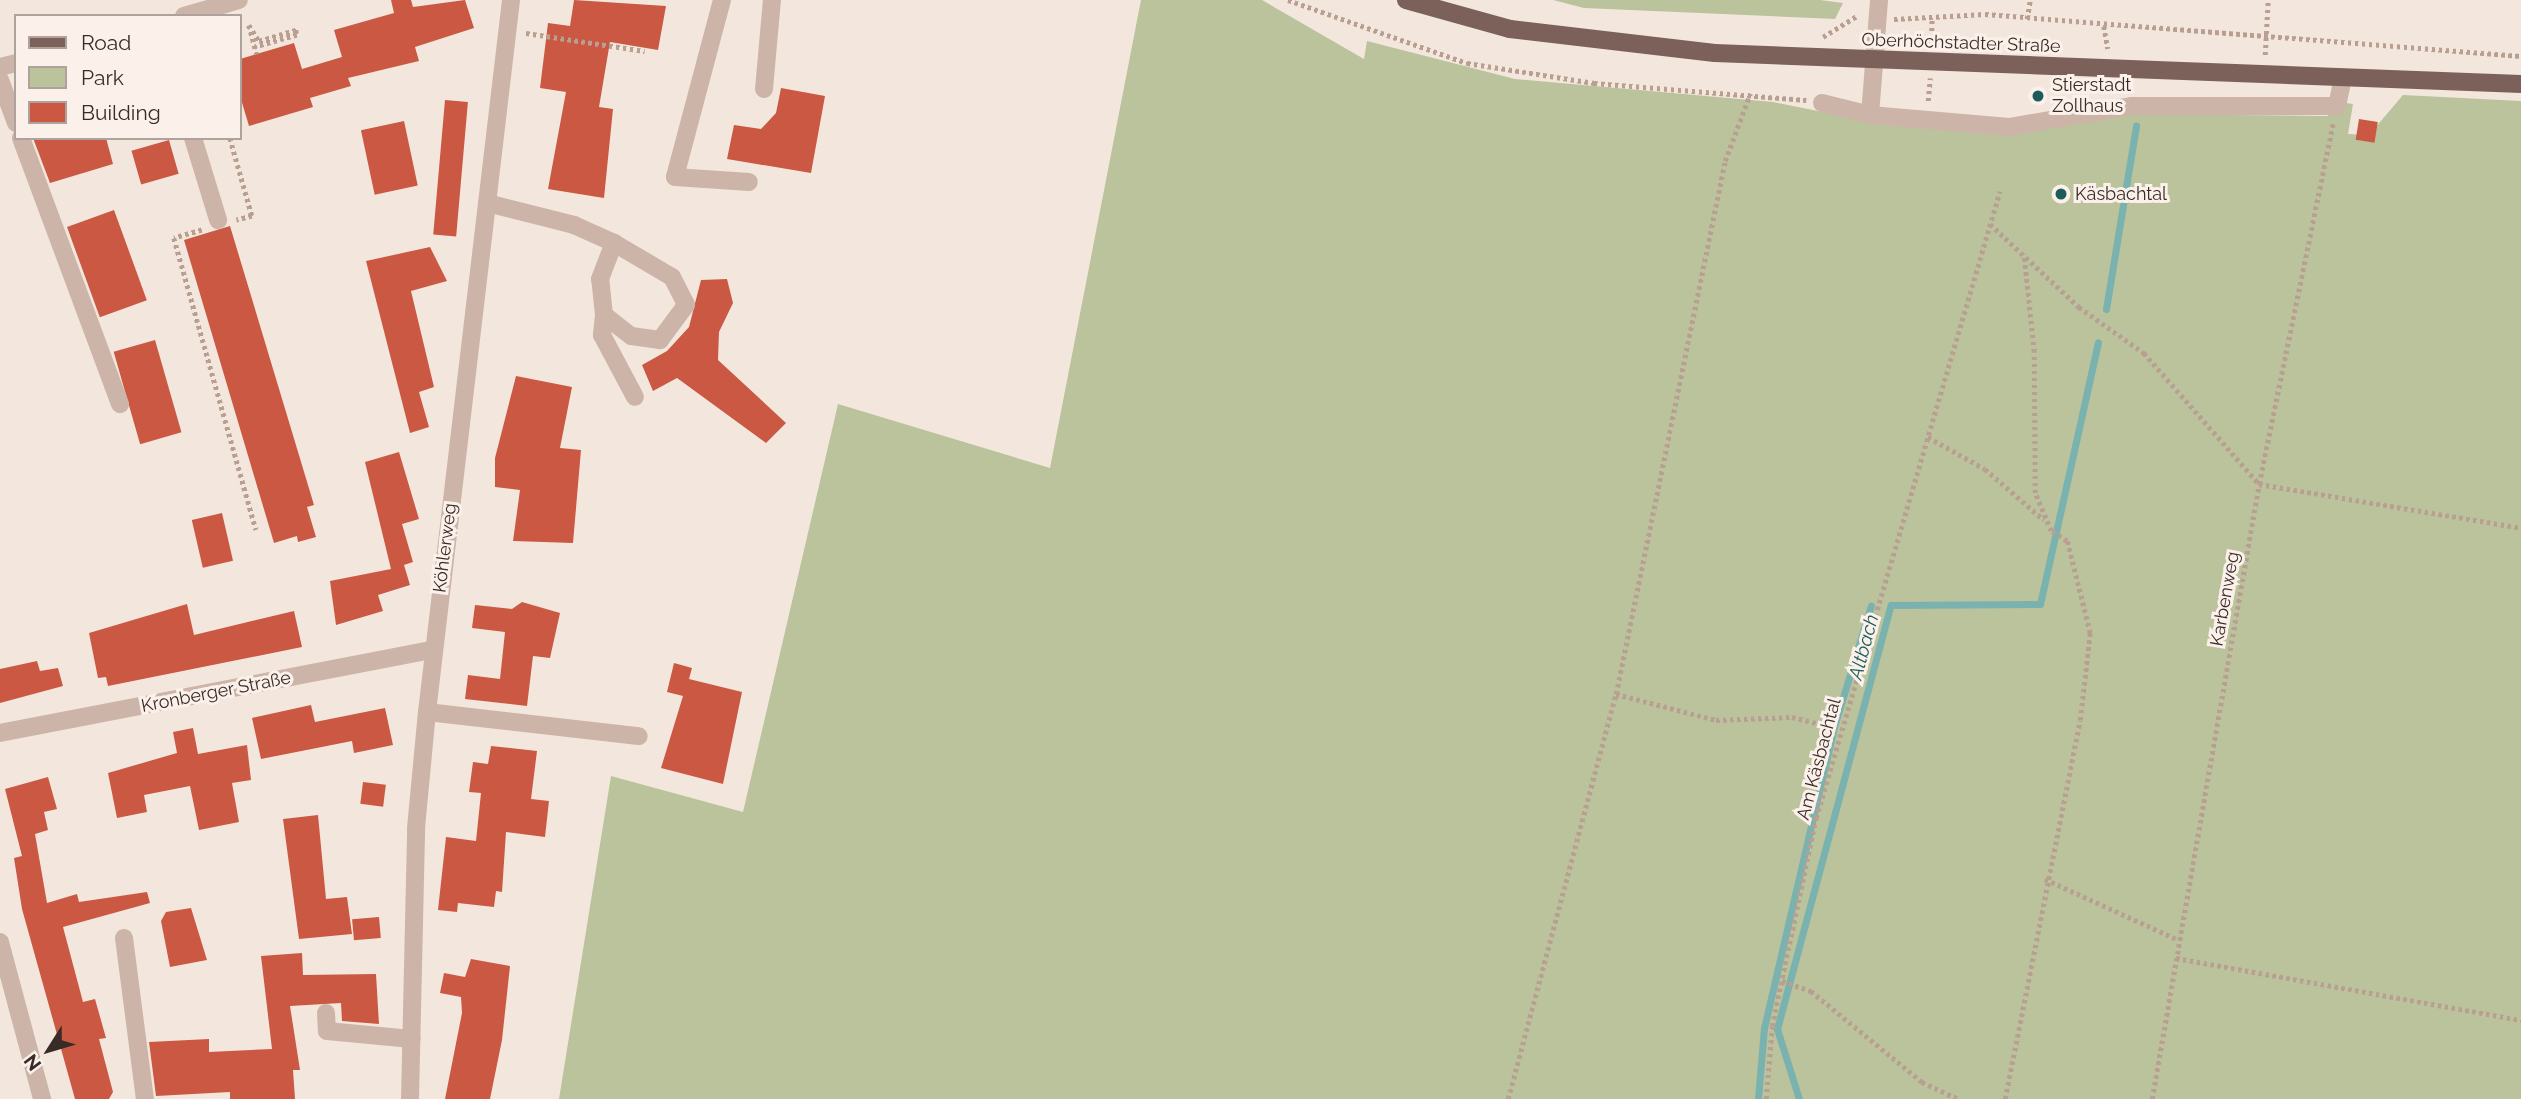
<!DOCTYPE html>
<meta charset="utf-8">
<style>
body{margin:0}
#map{position:relative;width:2521px;height:1099px;overflow:hidden;background:#f3e7dd;font-family:Raleway,sans-serif}
div>[style]{position:absolute}
.green>*{inset:0;background:#bac39c}
.stream>*{height:7px;margin:-3.5px;padding:0 3.5px;transform-origin:3.5px;border-radius:3.5px;background:#7ab2af}
.building>*{inset:0;background:#cb5843;transform-origin:0 0}
.path>*{height:4.5px;margin-top:-2.25px;transform-origin:0;background:repeating-linear-gradient(90deg,#b89f92 0 3.5px,transparent 0 7px)}
.minor>*{height:18px;margin:-9px;padding:0 9px;transform-origin:9px;border-radius:9px;background:#ccb5a8}
.major>*{height:18px;margin:-9px;padding:0 9px;transform-origin:9px;border-radius:9px;background:#7b6159}
.dots>*{width:19px;height:19px;translate:-50% -50%;box-sizing:border-box;border:4px solid #fbf1ea;border-radius:50%}
span{translate:-50% -50%;white-space:nowrap;text-align:center;line-height:1.15;-webkit-text-stroke:6px #fbf1ea;paint-order:stroke}
.street-label{font-size:18px;color:#392c28}
.poi-label{font-size:18px;color:#392c28}
.left{translate:0 -50%;text-align:left}
.water-label{font-size:19px;color:#1c5c5b;font-style:italic}
.legend{position:absolute;left:14px;top:14px;width:228px;height:126px;box-sizing:border-box;background:#fbf1ea;border:2px solid #ada29c;margin:0;padding:9px 12px;list-style:none;font-size:21px;color:#392c28}
.legend li{display:flex;align-items:center;gap:14px;height:35px}
.legend b{width:35px;border:2px solid #ada29c}
.north{position:absolute;left:14px;top:1015px;width:70px;height:70px;-webkit-text-stroke:5px #fbf1ea;paint-order:stroke;rotate:233deg;font-size:19px;font-weight:700;line-height:28px;text-align:center;color:#392c28}
.north::after{content:'';display:block;margin:auto;width:24px;height:32px;background:#392c28;clip-path:polygon(50% 0,100% 100%,50% 72%,0 100%)}
</style>
<div id="map">
<div class="green">
<div style="clip-path:polygon(1141px 0,1262px 0,1364px 59px,1367px 41px,1515px 79px,1773px 102px,1888px 125px,2009px 134px,2121px 114px,2328px 116px,2331px 101px,2353px 104px,2348px 134px,2369px 135px,2403px 95px,2521px 101px,2521px 1099px,559px 1099px,611px 776px,743px 812px,838px 404px,1050px 468px)"></div>
<div style="clip-path:polygon(1553px 0,1820px 0,1843px 3px,1835px 19px,1584px 8px)"></div>
</div>
<div class="stream">
<div style="left:2106px;top:309px;width:186px;rotate:-80.7deg"></div>
<div style="left:1758px;top:1099px;width:71px;rotate:-85.2deg"></div>
<div style="left:1764px;top:1028px;width:309px;rotate:-76.9deg"></div>
<div style="left:1834px;top:727px;width:127px;rotate:-73.1deg"></div>
<div style="left:1799px;top:1099px;width:73px;rotate:-107.4deg"></div>
<div style="left:1777px;top:1029px;width:439px;rotate:-75deg"></div>
<div style="left:1891px;top:605px;width:149px;rotate:-0.4deg"></div>
<div style="left:2040px;top:604px;width:268px;rotate:-77.5deg"></div>
</div>
<div class="building">
<div style="clip-path:polygon(391px 0,411px 0,413px 7px,465px 0,474px 28px,415px 47px,419px 61px,348px 78px,351px 86px,310px 98px,313px 107px,249px 126px,240px 96px,240px 59px,294px 43px,302px 69px,342px 57px,334px 30px,394px 13px)"></div>
<div style="clip-path:polygon(574px 0,666px 6px,658px 50px,610px 42px,599px 107px,613px 109px,604px 198px,548px 189px,566px 92px,540px 88px,548px 23px,570px 26px)"></div>
<div style="clip-path:polygon(781px 88px,825px 96px,811px 173px,727px 159px,734px 125px,761px 129px,776px 113px)"></div>
<div style="left:445px;top:100px;width:23px;height:135px;rotate:5deg"></div>
<div style="left:2359px;top:119px;width:19px;height:21px;rotate:9deg"></div>
<div style="left:404px;top:121px;width:66px;height:44px;rotate:78deg"></div>
<div style="clip-path:polygon(33px 138px,106px 138px,113px 164px,50px 183px)"></div>
<div style="left:169px;top:140px;width:35px;height:39px;rotate:74deg"></div>
<div style="left:114px;top:210px;width:96px;height:50px;rotate:70deg"></div>
<div style="clip-path:polygon(230px 226px,314px 505px,307px 507px,316px 537px,298px 542px,297px 536px,274px 543px,184px 240px)"></div>
<div style="clip-path:polygon(430px 247px,447px 281px,411px 291px,434px 387px,419px 392px,429px 427px,410px 433px,366px 261px)"></div>
<div style="clip-path:polygon(727px 279px,733px 303px,719px 332px,718px 360px,786px 423px,766px 443px,677px 378px,653px 391px,642px 365px,667px 351px,689px 327px,701px 280px)"></div>
<div style="left:155px;top:340px;width:96px;height:43px;rotate:74deg"></div>
<div style="clip-path:polygon(516px 376px,572px 387px,560px 448px,581px 450px,573px 543px,513px 541px,520px 490px,495px 487px,495px 458px)"></div>
<div style="clip-path:polygon(399px 452px,419px 519px,402px 524px,413px 562px,404px 565px,410px 585px,378px 595px,383px 611px,336px 625px,330px 581px,391px 569px,365px 462px)"></div>
<div style="left:222px;top:513px;width:49px;height:31px;rotate:77deg"></div>
<div style="clip-path:polygon(522px 602px,560px 613px,550px 658px,533px 656px,527px 706px,465px 699px,468px 675px,500px 679px,505px 632px,472px 628px,475px 605px,512px 609px)"></div>
<div style="clip-path:polygon(187px 604px,194px 635px,294px 611px,302px 647px,108px 686px,106px 677px,98px 678px,89px 633px)"></div>
<div style="clip-path:polygon(37px 661px,40px 671px,58px 668px,63px 686px,0 703px,0 669px)"></div>
<div style="clip-path:polygon(674px 663px,692px 668px,689px 679px,742px 692px,723px 784px,661px 768px,683px 696px,667px 692px)"></div>
<div style="clip-path:polygon(311px 705px,315px 722px,385px 708px,393px 745px,354px 753px,352px 741px,261px 759px,252px 718px)"></div>
<div style="clip-path:polygon(193px 728px,198px 754px,247px 745px,251px 780px,232px 783px,239px 822px,199px 830px,190px 786px,144px 795px,147px 812px,117px 818px,108px 773px,177px 753px,173px 732px)"></div>
<div style="clip-path:polygon(491px 746px,537px 751px,531px 799px,549px 801px,545px 837px,506px 832px,502px 892px,496px 891px,494px 907px,458px 903px,457px 912px,438px 910px,446px 837px,476px 841px,481px 793px,469px 792px,473px 762px,488px 764px)"></div>
<div style="clip-path:polygon(48px 777px,57px 809px,44px 812px,48px 830px,35px 834px,47px 903px,77px 894px,79px 902px,147px 892px,150px 903px,63px 927px,83px 1002px,95px 999px,106px 1038px,99px 1039px,113px 1092px,109px 1099px,75px 1099px,22px 909px,14px 858px,22px 856px,5px 789px)"></div>
<div style="left:363px;top:782px;width:23px;height:22px;rotate:7deg"></div>
<div style="clip-path:polygon(318px 815px,326px 899px,347px 897px,352px 934px,299px 939px,283px 819px)"></div>
<div style="clip-path:polygon(191px 908px,207px 960px,170px 967px,161px 921px,166px 912px)"></div>
<div style="left:379px;top:917px;width:21px;height:27px;rotate:85deg"></div>
<div style="clip-path:polygon(302px 953px,303px 975px,376px 974px,379px 1024px,342px 1021px,341px 1003px,290px 1006px,300px 1070px,293px 1070px,295px 1099px,230px 1099px,230px 1092px,156px 1096px,149px 1042px,209px 1039px,209px 1052px,272px 1049px,261px 956px)"></div>
<div style="clip-path:polygon(471px 959px,510px 966px,502px 1040px,490px 1099px,445px 1099px,462px 1013px,461px 997px,440px 993px,444px 973px,465px 977px)"></div>
</div>
<div class="path">
<div style="left:1288px;top:0;width:190px;rotate:19.4deg"></div>
<div style="left:1467px;top:63px;width:129px;rotate:8.9deg"></div>
<div style="left:1594px;top:83px;width:213px;rotate:4.6deg"></div>
<div style="left:1894px;top:19px;width:91px;rotate:-3.1deg"></div>
<div style="left:1985px;top:14px;width:538px;rotate:4.48deg"></div>
<div style="left:2027px;top:19px;width:19px;rotate:-81deg"></div>
<div style="left:249px;top:25px;width:19px;rotate:58deg"></div>
<div style="left:259px;top:41px;width:39px;rotate:-17deg"></div>
<div style="left:296px;top:30px;width:5px;rotate:79deg"></div>
<div style="left:297px;top:35px;width:44px;rotate:164.1deg"></div>
<div style="left:249px;top:25px;width:30px;rotate:75deg"></div>
<div style="left:2104px;top:26px;width:23px;rotate:80deg"></div>
<div style="left:526px;top:33px;width:120px;rotate:8.6deg"></div>
<div style="left:1823px;top:37px;width:39px;rotate:-32deg"></div>
<div style="left:1931px;top:45px;width:27px;rotate:-88deg"></div>
<div style="left:2265px;top:55px;width:55px;rotate:-86.9deg"></div>
<div style="left:1928px;top:101px;width:23px;rotate:-85deg"></div>
<div style="left:230px;top:138px;width:81px;rotate:74.2deg"></div>
<div style="left:252px;top:216px;width:16px;rotate:165deg"></div>
<div style="left:1990px;top:224px;width:122px;rotate:43deg"></div>
<div style="left:2079px;top:307px;width:80px;rotate:35.3deg"></div>
<div style="left:2144px;top:353px;width:174px;rotate:48.7deg"></div>
<div style="left:2259px;top:484px;width:266px;rotate:9.5deg"></div>
<div style="left:202px;top:230px;width:29px;rotate:164deg"></div>
<div style="left:174px;top:238px;width:303px;rotate:74.3deg"></div>
<div style="left:1928px;top:437px;width:65px;rotate:29.3deg"></div>
<div style="left:1985px;top:469px;width:78px;rotate:40.8deg"></div>
<div style="left:1616px;top:694px;width:103px;rotate:14.6deg"></div>
<div style="left:1716px;top:720px;width:76px;rotate:-2.3deg"></div>
<div style="left:1792px;top:717px;width:49px;rotate:14deg"></div>
<div style="left:2045px;top:879px;width:147px;rotate:24.5deg"></div>
<div style="left:2176px;top:958px;width:351px;rotate:10.2deg"></div>
<div style="left:1782px;top:981px;width:31px;rotate:19deg"></div>
<div style="left:1811px;top:991px;width:144px;rotate:39.3deg"></div>
<div style="left:1922px;top:1082px;width:40px;rotate:25deg"></div>
<div style="left:1508px;top:1099px;width:419px;rotate:-75.1deg"></div>
<div style="left:1616px;top:694px;width:544px;rotate:-78.44deg"></div>
<div style="left:1725px;top:161px;width:72px;rotate:-69.5deg"></div>
<div style="left:1766px;top:1099px;width:73px;rotate:-85.3deg"></div>
<div style="left:1772px;top:1026px;width:213px;rotate:-78.1deg"></div>
<div style="left:1816px;top:818px;width:653px;rotate:-73.65deg"></div>
<div style="left:2005px;top:1099px;width:386px;rotate:-78.8deg"></div>
<div style="left:2080px;top:720px;width:88px;rotate:-83.4deg"></div>
<div style="left:2090px;top:633px;width:95px;rotate:-104deg"></div>
<div style="left:2067px;top:541px;width:19px;rotate:-148deg"></div>
<div style="left:2051px;top:531px;width:41px;rotate:-112.8deg"></div>
<div style="left:2035px;top:493px;width:141px;rotate:-90.4deg"></div>
<div style="left:2034px;top:352px;width:98px;rotate:-95.9deg"></div>
<div style="left:2152px;top:1099px;width:624px;rotate:-80.13deg"></div>
<div style="left:2259px;top:484px;width:369px;rotate:-78.4deg"></div>
</div>
<div class="minor">
<div style="left:722px;top:0;width:183px;rotate:104.9deg"></div>
<div style="left:675px;top:177px;width:74px;rotate:3.9deg"></div>
<div style="left:184px;top:16px;width:57px;rotate:-16.2deg"></div>
<div style="left:0;top:67px;width:16px;rotate:-14deg"></div>
<div style="left:0;top:80px;width:46px;rotate:69.6deg"></div>
<div style="left:764px;top:89px;width:89px;rotate:-84.9deg"></div>
<div style="left:1822px;top:103px;width:49px;rotate:14deg"></div>
<div style="left:1870px;top:115px;width:140px;rotate:4.9deg"></div>
<div style="left:2009px;top:127px;width:125px;rotate:-9.7deg"></div>
<div style="left:2132px;top:106px;width:205px"></div>
<div style="left:2337px;top:106px;width:29px;rotate:-78deg"></div>
<div style="left:1870px;top:115px;width:115px;rotate:-85.5deg"></div>
<div style="left:21px;top:138px;width:284px;rotate:69.6deg"></div>
<div style="left:193px;top:138px;width:86px;rotate:73deg"></div>
<div style="left:487px;top:203px;width:90px;rotate:14.2deg"></div>
<div style="left:574px;top:225px;width:44px;rotate:24.2deg"></div>
<div style="left:614px;top:243px;width:67px;rotate:30.4deg"></div>
<div style="left:672px;top:277px;width:31px;rotate:63deg"></div>
<div style="left:686px;top:305px;width:44px;rotate:126.6deg"></div>
<div style="left:660px;top:340px;width:29px;rotate:-172deg"></div>
<div style="left:631px;top:336px;width:34px;rotate:-142deg"></div>
<div style="left:604px;top:315px;width:36px;rotate:-96deg"></div>
<div style="left:600px;top:279px;width:39px;rotate:-69deg"></div>
<div style="left:604px;top:315px;width:20px;rotate:96deg"></div>
<div style="left:602px;top:335px;width:70px;rotate:62deg"></div>
<div style="left:427px;top:712px;width:213px;rotate:6.5deg"></div>
<div style="left:0;top:733px;width:441px;rotate:-10.9deg"></div>
<div style="left:124px;top:938px;width:162px;rotate:82.6deg"></div>
<div style="left:0;top:942px;width:163px;rotate:75deg"></div>
<div style="left:326px;top:1013px;width:18px;rotate:87deg"></div>
<div style="left:327px;top:1031px;width:85px;rotate:5.4deg"></div>
<div style="left:410px;top:1099px;width:271px;rotate:-88.7deg"></div>
<div style="left:416px;top:828px;width:117px;rotate:-84.6deg"></div>
<div style="left:427px;top:712px;width:717px;rotate:-83.27deg"></div>
</div>
<div class="major">
<div style="left:1406px;top:0;width:108px;rotate:15.6deg"></div>
<div style="left:1510px;top:29px;width:206px;rotate:6.7deg"></div>
<div style="left:1715px;top:53px;width:807px;rotate:2.2deg"></div>
</div>
<div class="dots">
<div style="left:2038px;top:96px;background:#1c5c5b"></div>
<div style="left:2061px;top:194px;background:#1c5c5b"></div>
</div>
<div class="street-label">
<span style="left:1961px;top:43px;rotate:2deg">Oberhöchstadter Straße</span>
<span style="left:445px;top:548px;rotate:-83deg">Köhlerweg</span>
<span style="left:2225px;top:599px;rotate:-80deg">Karbenweg</span>
<span style="left:216px;top:692px;rotate:-11deg">Kronberger Straße</span>
<span style="left:1819px;top:759px;rotate:-75deg">Am Käsbachtal</span>
</div>
<div class="poi-label">
<span class="left" style="left:2052px;top:96px">Stierstadt<br>Zollhaus</span>
<span class="left" style="left:2075px;top:194px">Käsbachtal</span>
</div>
<div class="water-label">
<span style="left:1864px;top:647px;rotate:-75deg">Altbach</span>
</div>
<ul class="legend">
<li><b style="height:9px;background:#7b6159"></b>Road</li>
<li><b style="height:19px;background:#bac39c"></b>Park</li>
<li><b style="height:19px;background:#cb5843"></b>Building</li>
</ul>
<div class="north">N</div>
</div>
